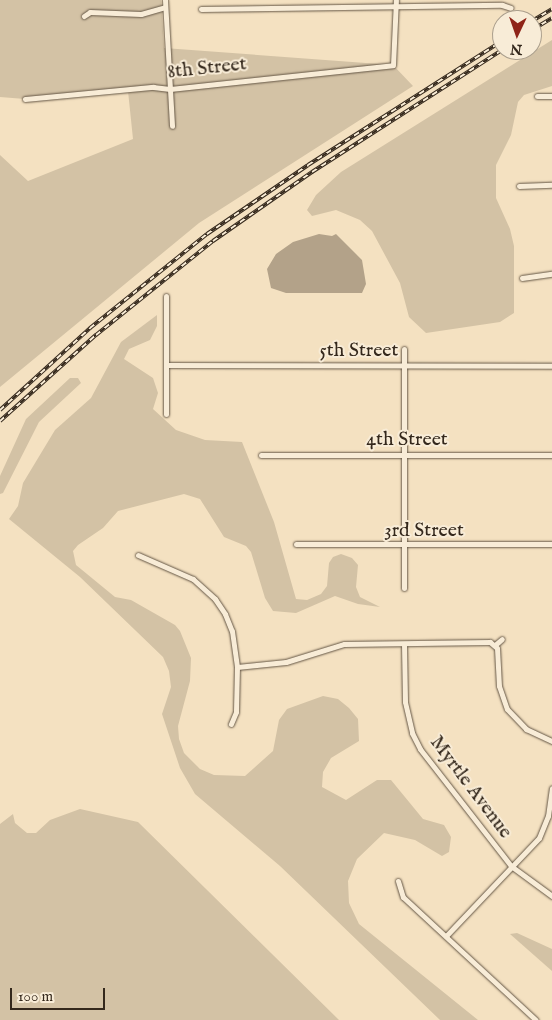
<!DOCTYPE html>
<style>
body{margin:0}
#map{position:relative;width:552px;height:1020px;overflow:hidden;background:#f4e1c1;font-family:"IM FELL English",serif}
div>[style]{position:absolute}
.green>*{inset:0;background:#d3c2a5}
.water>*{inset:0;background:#b3a289}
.roads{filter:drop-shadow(0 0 1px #645645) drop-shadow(0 0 1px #645645)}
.minor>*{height:5px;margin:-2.5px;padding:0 2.5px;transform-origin:2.5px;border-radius:2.5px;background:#f8ecd7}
.rail>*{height:4px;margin-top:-2px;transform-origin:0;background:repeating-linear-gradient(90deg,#f8ecd7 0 5.5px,#34281c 0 11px);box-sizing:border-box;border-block:1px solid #34281c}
span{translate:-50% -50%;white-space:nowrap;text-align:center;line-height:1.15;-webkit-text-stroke:4px #f8ecd7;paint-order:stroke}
.street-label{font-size:20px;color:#34281c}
.north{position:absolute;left:492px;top:10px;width:50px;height:50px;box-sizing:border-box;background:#f8ecd7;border:1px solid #aa9e8c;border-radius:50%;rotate:183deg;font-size:14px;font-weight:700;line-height:20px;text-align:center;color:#34281c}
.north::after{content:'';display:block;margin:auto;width:18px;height:22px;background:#8f2418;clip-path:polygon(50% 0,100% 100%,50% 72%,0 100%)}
.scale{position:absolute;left:10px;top:988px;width:95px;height:22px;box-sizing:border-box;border:2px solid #34281c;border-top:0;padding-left:6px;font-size:15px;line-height:18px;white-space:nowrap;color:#34281c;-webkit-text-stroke:4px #f8ecd7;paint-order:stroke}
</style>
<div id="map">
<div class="green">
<div style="clip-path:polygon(0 0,161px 0,164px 48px,393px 65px,413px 86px,199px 223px,0 387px,0 155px,28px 181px,133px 139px,128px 91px,25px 99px,0 97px)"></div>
<div style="clip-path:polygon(552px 40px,552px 86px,524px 95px,518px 102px,511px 135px,496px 165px,496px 198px,510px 229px,514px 246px,514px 313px,500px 322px,426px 333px,409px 317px,400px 283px,372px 231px,360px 220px,336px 210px,312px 216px,307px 210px,316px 195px,341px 172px)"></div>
<div style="clip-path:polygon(157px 315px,157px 326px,150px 340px,129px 349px,124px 359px,153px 378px,158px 393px,153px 409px,176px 430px,205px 440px,242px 442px,274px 522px,296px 599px,307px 600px,321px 594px,327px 586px,329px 563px,333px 557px,341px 554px,352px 558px,358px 565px,356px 587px,360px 597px,380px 607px,358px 604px,335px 596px,296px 613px,273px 611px,265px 598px,251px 552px,246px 546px,224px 537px,200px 499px,184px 494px,118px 511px,103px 528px,78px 545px,73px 551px,76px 565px,115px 597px,131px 600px,175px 625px,180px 631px,191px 658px,190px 681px,178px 726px,179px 739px,184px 753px,200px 769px,214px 775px,245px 776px,273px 751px,279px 720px,287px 709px,323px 696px,338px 699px,349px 708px,358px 719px,359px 741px,331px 758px,323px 772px,322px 787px,346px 800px,377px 780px,391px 780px,423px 819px,444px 825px,451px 837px,449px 852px,442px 856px,415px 840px,384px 833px,357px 859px,348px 881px,349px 903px,359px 924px,478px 1020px,440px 1020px,280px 866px,195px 794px,180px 768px,162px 714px,171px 687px,169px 671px,163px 657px,80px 577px,9px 519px,18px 506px,23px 483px,55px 430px,91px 398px,121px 342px)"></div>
<div style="clip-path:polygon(70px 378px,78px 378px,81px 383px,39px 422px,3px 493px,0 494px,0 476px,26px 419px)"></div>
<div style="clip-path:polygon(80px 809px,138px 822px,339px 1020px,0 1020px,0 824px,13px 814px,15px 823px,27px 833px,36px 833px,50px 820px)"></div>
<div style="clip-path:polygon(517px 933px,552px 949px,552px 971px,510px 934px)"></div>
</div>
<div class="water">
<div style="clip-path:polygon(319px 234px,332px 236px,336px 234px,362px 260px,366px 284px,362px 293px,286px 293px,271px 288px,267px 269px,276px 254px,293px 242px)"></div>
</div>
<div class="roads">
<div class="minor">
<div style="left:165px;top:0;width:126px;rotate:86.8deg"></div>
<div style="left:201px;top:9px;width:301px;rotate:-0.8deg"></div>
<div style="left:502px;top:5px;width:9px;rotate:18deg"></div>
<div style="left:84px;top:16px;width:7px;rotate:-34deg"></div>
<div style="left:90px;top:12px;width:51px;rotate:2.2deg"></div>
<div style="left:141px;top:14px;width:25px;rotate:-16deg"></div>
<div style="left:537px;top:96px;width:15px"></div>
<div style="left:25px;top:99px;width:129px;rotate:-5.4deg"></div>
<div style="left:153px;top:87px;width:17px;rotate:7deg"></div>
<div style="left:170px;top:89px;width:224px;rotate:-6.1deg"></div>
<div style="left:393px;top:65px;width:65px;rotate:-87.4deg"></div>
<div style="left:519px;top:186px;width:33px;rotate:-2deg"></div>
<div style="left:522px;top:278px;width:30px;rotate:-8deg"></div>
<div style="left:166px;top:296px;width:118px;rotate:90deg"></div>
<div style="left:404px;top:349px;width:239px;rotate:90deg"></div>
<div style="left:166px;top:365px;width:386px;rotate:0.1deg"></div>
<div style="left:261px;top:455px;width:291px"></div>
<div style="left:296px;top:544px;width:256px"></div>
<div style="left:138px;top:555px;width:60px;rotate:23.6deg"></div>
<div style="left:193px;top:579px;width:30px;rotate:42deg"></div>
<div style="left:215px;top:599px;width:18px;rotate:56deg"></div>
<div style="left:225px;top:614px;width:18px;rotate:68deg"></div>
<div style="left:232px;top:631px;width:36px;rotate:82deg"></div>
<div style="left:237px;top:667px;width:45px;rotate:91.3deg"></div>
<div style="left:236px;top:712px;width:13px;rotate:113deg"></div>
<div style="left:404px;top:644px;width:58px;rotate:89deg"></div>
<div style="left:405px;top:702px;width:32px;rotate:77deg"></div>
<div style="left:412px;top:733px;width:18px;rotate:63deg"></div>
<div style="left:420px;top:749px;width:148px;rotate:52.1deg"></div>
<div style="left:511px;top:866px;width:51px;rotate:36.2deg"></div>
<div style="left:495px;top:645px;width:9px;rotate:-41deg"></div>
<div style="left:237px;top:667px;width:49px;rotate:-5.8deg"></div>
<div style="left:286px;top:662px;width:61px;rotate:-17.2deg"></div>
<div style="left:344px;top:644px;width:146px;rotate:-0.8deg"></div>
<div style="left:490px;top:642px;width:9px;rotate:41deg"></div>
<div style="left:497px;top:648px;width:38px;rotate:87deg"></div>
<div style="left:499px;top:686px;width:24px;rotate:71deg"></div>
<div style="left:507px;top:709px;width:28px;rotate:46deg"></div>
<div style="left:526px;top:729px;width:29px;rotate:25deg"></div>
<div style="left:398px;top:881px;width:17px;rotate:73deg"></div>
<div style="left:403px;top:897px;width:181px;rotate:42.8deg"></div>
<div style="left:446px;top:936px;width:135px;rotate:-46.5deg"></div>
<div style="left:539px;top:838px;width:24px;rotate:-68deg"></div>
<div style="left:548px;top:816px;width:28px;rotate:-82deg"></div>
</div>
</div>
<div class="rail">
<div style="left:532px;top:21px;width:23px;rotate:-31deg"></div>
<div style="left:532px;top:30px;width:23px;rotate:-31deg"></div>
<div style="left:0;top:410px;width:122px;rotate:-42.3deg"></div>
<div style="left:90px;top:328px;width:150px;rotate:-38.8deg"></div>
<div style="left:207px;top:234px;width:122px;rotate:-34.3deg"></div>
<div style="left:308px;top:165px;width:230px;rotate:-32.6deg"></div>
<div style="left:0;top:421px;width:129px;rotate:-41.9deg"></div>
<div style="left:96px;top:335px;width:150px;rotate:-38.8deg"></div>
<div style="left:213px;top:241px;width:121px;rotate:-34.9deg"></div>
<div style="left:312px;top:172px;width:226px;rotate:-32.7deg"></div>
</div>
<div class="street-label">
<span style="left:207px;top:68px;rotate:-6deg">8th Street</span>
<span style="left:359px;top:350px">5th Street</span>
<span style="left:407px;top:439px">4th Street</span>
<span style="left:424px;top:530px">3rd Street</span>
<span style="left:471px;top:787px;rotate:53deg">Myrtle Avenue</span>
</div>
<div class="north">N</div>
<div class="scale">100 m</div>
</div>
